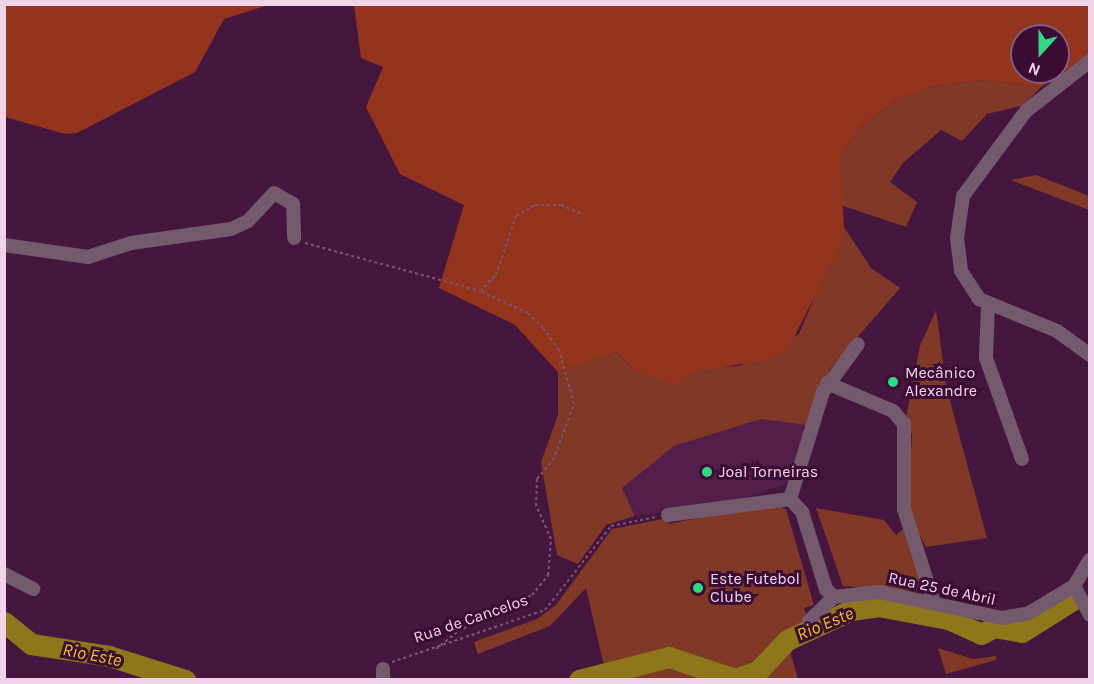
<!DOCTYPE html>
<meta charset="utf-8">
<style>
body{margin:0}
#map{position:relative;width:1094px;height:684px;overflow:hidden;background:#46173e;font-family:Karla,sans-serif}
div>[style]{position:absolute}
.built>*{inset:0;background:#531e4a}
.green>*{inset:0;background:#803827}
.forest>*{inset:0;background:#95341c}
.river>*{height:21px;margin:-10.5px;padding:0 10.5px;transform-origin:10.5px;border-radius:10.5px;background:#8d771a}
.path>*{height:2px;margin-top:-1px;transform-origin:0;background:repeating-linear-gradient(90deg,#7d5375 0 3px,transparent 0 6px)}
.street>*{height:14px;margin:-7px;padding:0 7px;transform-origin:7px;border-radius:7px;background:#735b6d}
.dots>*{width:16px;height:16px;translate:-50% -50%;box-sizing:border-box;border:3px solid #3b0c34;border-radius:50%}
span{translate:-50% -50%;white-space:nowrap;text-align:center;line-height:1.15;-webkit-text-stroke:6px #3b0c34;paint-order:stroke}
.poi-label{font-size:16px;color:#f1d3e9}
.left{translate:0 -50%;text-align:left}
.street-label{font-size:16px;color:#f1d3e9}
.water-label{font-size:18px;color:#ebc61f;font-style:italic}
.frame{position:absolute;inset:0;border:6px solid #f1d3e9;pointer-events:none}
.north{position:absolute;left:1010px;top:24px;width:60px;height:60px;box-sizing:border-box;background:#3b0c34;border:2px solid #845c7c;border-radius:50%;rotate:201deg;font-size:16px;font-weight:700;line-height:24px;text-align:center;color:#f1d3e9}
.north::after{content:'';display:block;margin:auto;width:21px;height:27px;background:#32d882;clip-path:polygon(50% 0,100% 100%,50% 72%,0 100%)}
</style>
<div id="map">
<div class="built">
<div style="clip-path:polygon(761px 419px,806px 425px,786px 484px,728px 503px,635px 516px,622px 488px,652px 460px,674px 446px)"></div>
</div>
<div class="green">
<div style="clip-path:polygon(982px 80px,1041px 87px,1024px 105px,987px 114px,962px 141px,941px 130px,903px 163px,890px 182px,917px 202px,906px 227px,840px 205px,840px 157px,859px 128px,896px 100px,929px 87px)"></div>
<div style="clip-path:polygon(1036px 175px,1089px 196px,1089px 210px,1011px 180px)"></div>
<div style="clip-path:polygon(844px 227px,871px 268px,900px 288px,830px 369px,806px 425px,761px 419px,674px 446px,622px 488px,635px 516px,606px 525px,578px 564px,557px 555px,541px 462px,558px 415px,558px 372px,616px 352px,634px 370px,739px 366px,799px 334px)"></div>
<div style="clip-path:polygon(936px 310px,946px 386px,987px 538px,926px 547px,907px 511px,912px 435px,906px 418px,920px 346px)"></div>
<div style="clip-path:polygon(772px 503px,786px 509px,814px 605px,804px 608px,811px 627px,785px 638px,755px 667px,733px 673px,668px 653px,604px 666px,586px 588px,550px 626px,478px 654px,474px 642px,537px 619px,556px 605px,612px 529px,668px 518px,669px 524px)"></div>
<div style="clip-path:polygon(816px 508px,884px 520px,896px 535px,903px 529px,925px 592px,843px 586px)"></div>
<div style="clip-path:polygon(788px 644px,798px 679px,742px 679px,759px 674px)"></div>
<div style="clip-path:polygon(938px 648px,973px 659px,996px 656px,996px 660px,946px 674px)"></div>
<div style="clip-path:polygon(669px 660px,725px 679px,585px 679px,585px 678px)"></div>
</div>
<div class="forest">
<div style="clip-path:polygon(5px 4px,268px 4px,268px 5px,224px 19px,195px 72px,77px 133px,65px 134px,5px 117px)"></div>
<div style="clip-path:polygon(evenodd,354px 5px,1089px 5px,1089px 55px,1041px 87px,982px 80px,929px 87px,896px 100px,859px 128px,840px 157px,844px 227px,840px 247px,788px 349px,771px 359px,692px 372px,681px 383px,668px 383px,634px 370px,616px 352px,558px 372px,515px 325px,439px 288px,464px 205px,400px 174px,366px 107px,383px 67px,361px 58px,354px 5px,1022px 36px,1058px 36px,1058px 72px,1022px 72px,1022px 36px)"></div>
</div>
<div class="river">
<div style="left:4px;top:622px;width:35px;rotate:39deg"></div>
<div style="left:31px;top:644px;width:79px;rotate:8.7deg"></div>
<div style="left:109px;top:656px;width:80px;rotate:17.5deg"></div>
<div style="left:579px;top:680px;width:93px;rotate:-14.3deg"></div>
<div style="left:669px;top:657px;width:70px;rotate:18.4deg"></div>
<div style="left:735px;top:679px;width:24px;rotate:-19deg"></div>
<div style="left:758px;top:671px;width:42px;rotate:-46.9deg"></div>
<div style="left:787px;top:640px;width:71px;rotate:-25.1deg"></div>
<div style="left:851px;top:610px;width:27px;rotate:-8deg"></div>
<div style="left:878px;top:606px;width:71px;rotate:10.5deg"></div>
<div style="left:948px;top:619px;width:36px;rotate:24deg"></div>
<div style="left:981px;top:634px;width:15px;rotate:-28deg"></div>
<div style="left:994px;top:627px;width:28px;rotate:10deg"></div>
<div style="left:1022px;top:632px;width:62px;rotate:-32.4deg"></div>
</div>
<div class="path">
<div style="left:305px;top:243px;width:181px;rotate:15.3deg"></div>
<div style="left:480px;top:291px;width:23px;rotate:-45deg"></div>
<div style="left:496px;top:275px;width:62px;rotate:-71.3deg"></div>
<div style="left:516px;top:216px;width:22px;rotate:-30deg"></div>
<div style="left:535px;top:205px;width:26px"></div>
<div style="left:561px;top:205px;width:23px;rotate:23deg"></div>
<div style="left:436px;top:649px;width:28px;rotate:-39deg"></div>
<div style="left:458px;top:631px;width:82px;rotate:-25.9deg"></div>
<div style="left:532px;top:595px;width:26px;rotate:-51deg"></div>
<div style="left:548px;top:575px;width:36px;rotate:-85deg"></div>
<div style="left:551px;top:539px;width:36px;rotate:-114deg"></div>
<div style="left:536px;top:506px;width:27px;rotate:-88deg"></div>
<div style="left:537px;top:479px;width:25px;rotate:-50deg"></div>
<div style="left:553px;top:460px;width:60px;rotate:-69.4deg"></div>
<div style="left:574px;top:404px;width:56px;rotate:-105.5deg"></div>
<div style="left:559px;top:350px;width:27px;rotate:-126deg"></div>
<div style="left:543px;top:328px;width:21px;rotate:-135deg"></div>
<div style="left:528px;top:313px;width:53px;rotate:-155.4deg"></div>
<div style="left:392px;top:662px;width:162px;rotate:-18.8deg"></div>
<div style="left:545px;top:610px;width:107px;rotate:-51.8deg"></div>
<div style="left:611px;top:526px;width:46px;rotate:-11.3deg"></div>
</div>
<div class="street">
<div style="left:1090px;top:61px;width:81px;rotate:142deg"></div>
<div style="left:1026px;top:111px;width:106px;rotate:126.5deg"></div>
<div style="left:963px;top:196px;width:42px;rotate:98.1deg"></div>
<div style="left:957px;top:238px;width:33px;rotate:83deg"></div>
<div style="left:961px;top:271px;width:33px;rotate:57deg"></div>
<div style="left:979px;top:299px;width:84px;rotate:22.3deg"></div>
<div style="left:1057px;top:331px;width:41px;rotate:36deg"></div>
<div style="left:4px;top:245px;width:85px;rotate:8.1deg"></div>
<div style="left:88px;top:257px;width:45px;rotate:-18deg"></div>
<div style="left:131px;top:243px;width:101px;rotate:-8deg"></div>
<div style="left:231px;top:229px;width:19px;rotate:-25deg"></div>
<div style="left:248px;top:221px;width:38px;rotate:-47deg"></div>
<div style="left:274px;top:193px;width:22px;rotate:30deg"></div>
<div style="left:293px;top:204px;width:34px;rotate:88deg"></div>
<div style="left:988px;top:305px;width:53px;rotate:92.2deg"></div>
<div style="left:986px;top:358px;width:107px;rotate:70.4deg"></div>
<div style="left:827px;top:383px;width:72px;rotate:23deg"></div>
<div style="left:893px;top:411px;width:17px;rotate:50deg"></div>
<div style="left:904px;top:424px;width:85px;rotate:90deg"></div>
<div style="left:904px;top:509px;width:99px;rotate:72.3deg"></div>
<div style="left:790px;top:499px;width:112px;rotate:-72.9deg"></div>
<div style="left:823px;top:392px;width:59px;rotate:-53.9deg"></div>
<div style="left:668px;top:515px;width:123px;rotate:-7.5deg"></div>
<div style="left:790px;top:499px;width:18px;rotate:47deg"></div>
<div style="left:802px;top:512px;width:81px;rotate:72.7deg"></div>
<div style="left:826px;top:589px;width:11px;rotate:45deg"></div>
<div style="left:834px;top:597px;width:45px;rotate:-6.3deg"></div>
<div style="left:879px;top:592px;width:126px;rotate:11.9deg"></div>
<div style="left:1002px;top:618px;width:27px;rotate:-10deg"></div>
<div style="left:1029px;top:613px;width:52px;rotate:-31deg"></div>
<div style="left:1074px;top:586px;width:31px;rotate:-59deg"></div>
<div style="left:4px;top:574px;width:33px;rotate:27deg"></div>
<div style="left:1074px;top:586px;width:33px;rotate:61deg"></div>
<div style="left:809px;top:621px;width:35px;rotate:-44deg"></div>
<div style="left:383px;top:669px;width:11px;rotate:90deg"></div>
</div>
<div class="dots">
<div style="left:893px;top:382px;background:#32d882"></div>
<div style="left:707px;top:472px;background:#32d882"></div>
<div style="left:698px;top:588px;background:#32d882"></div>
</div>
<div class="poi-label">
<span class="left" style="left:905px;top:382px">Mecânico<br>Alexandre</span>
<span class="left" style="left:719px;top:472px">Joal Torneiras</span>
<span class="left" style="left:710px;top:588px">Este Futebol<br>Clube</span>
</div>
<div class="street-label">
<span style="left:942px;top:589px;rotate:12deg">Rua 25 de Abril</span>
<span style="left:471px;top:619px;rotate:-19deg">Rua de Cancelos</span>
</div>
<div class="water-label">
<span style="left:825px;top:624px;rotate:-23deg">Rio Este</span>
<span style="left:92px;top:655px;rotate:11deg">Rio Este</span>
</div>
<div class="frame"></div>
<div class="north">N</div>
</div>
